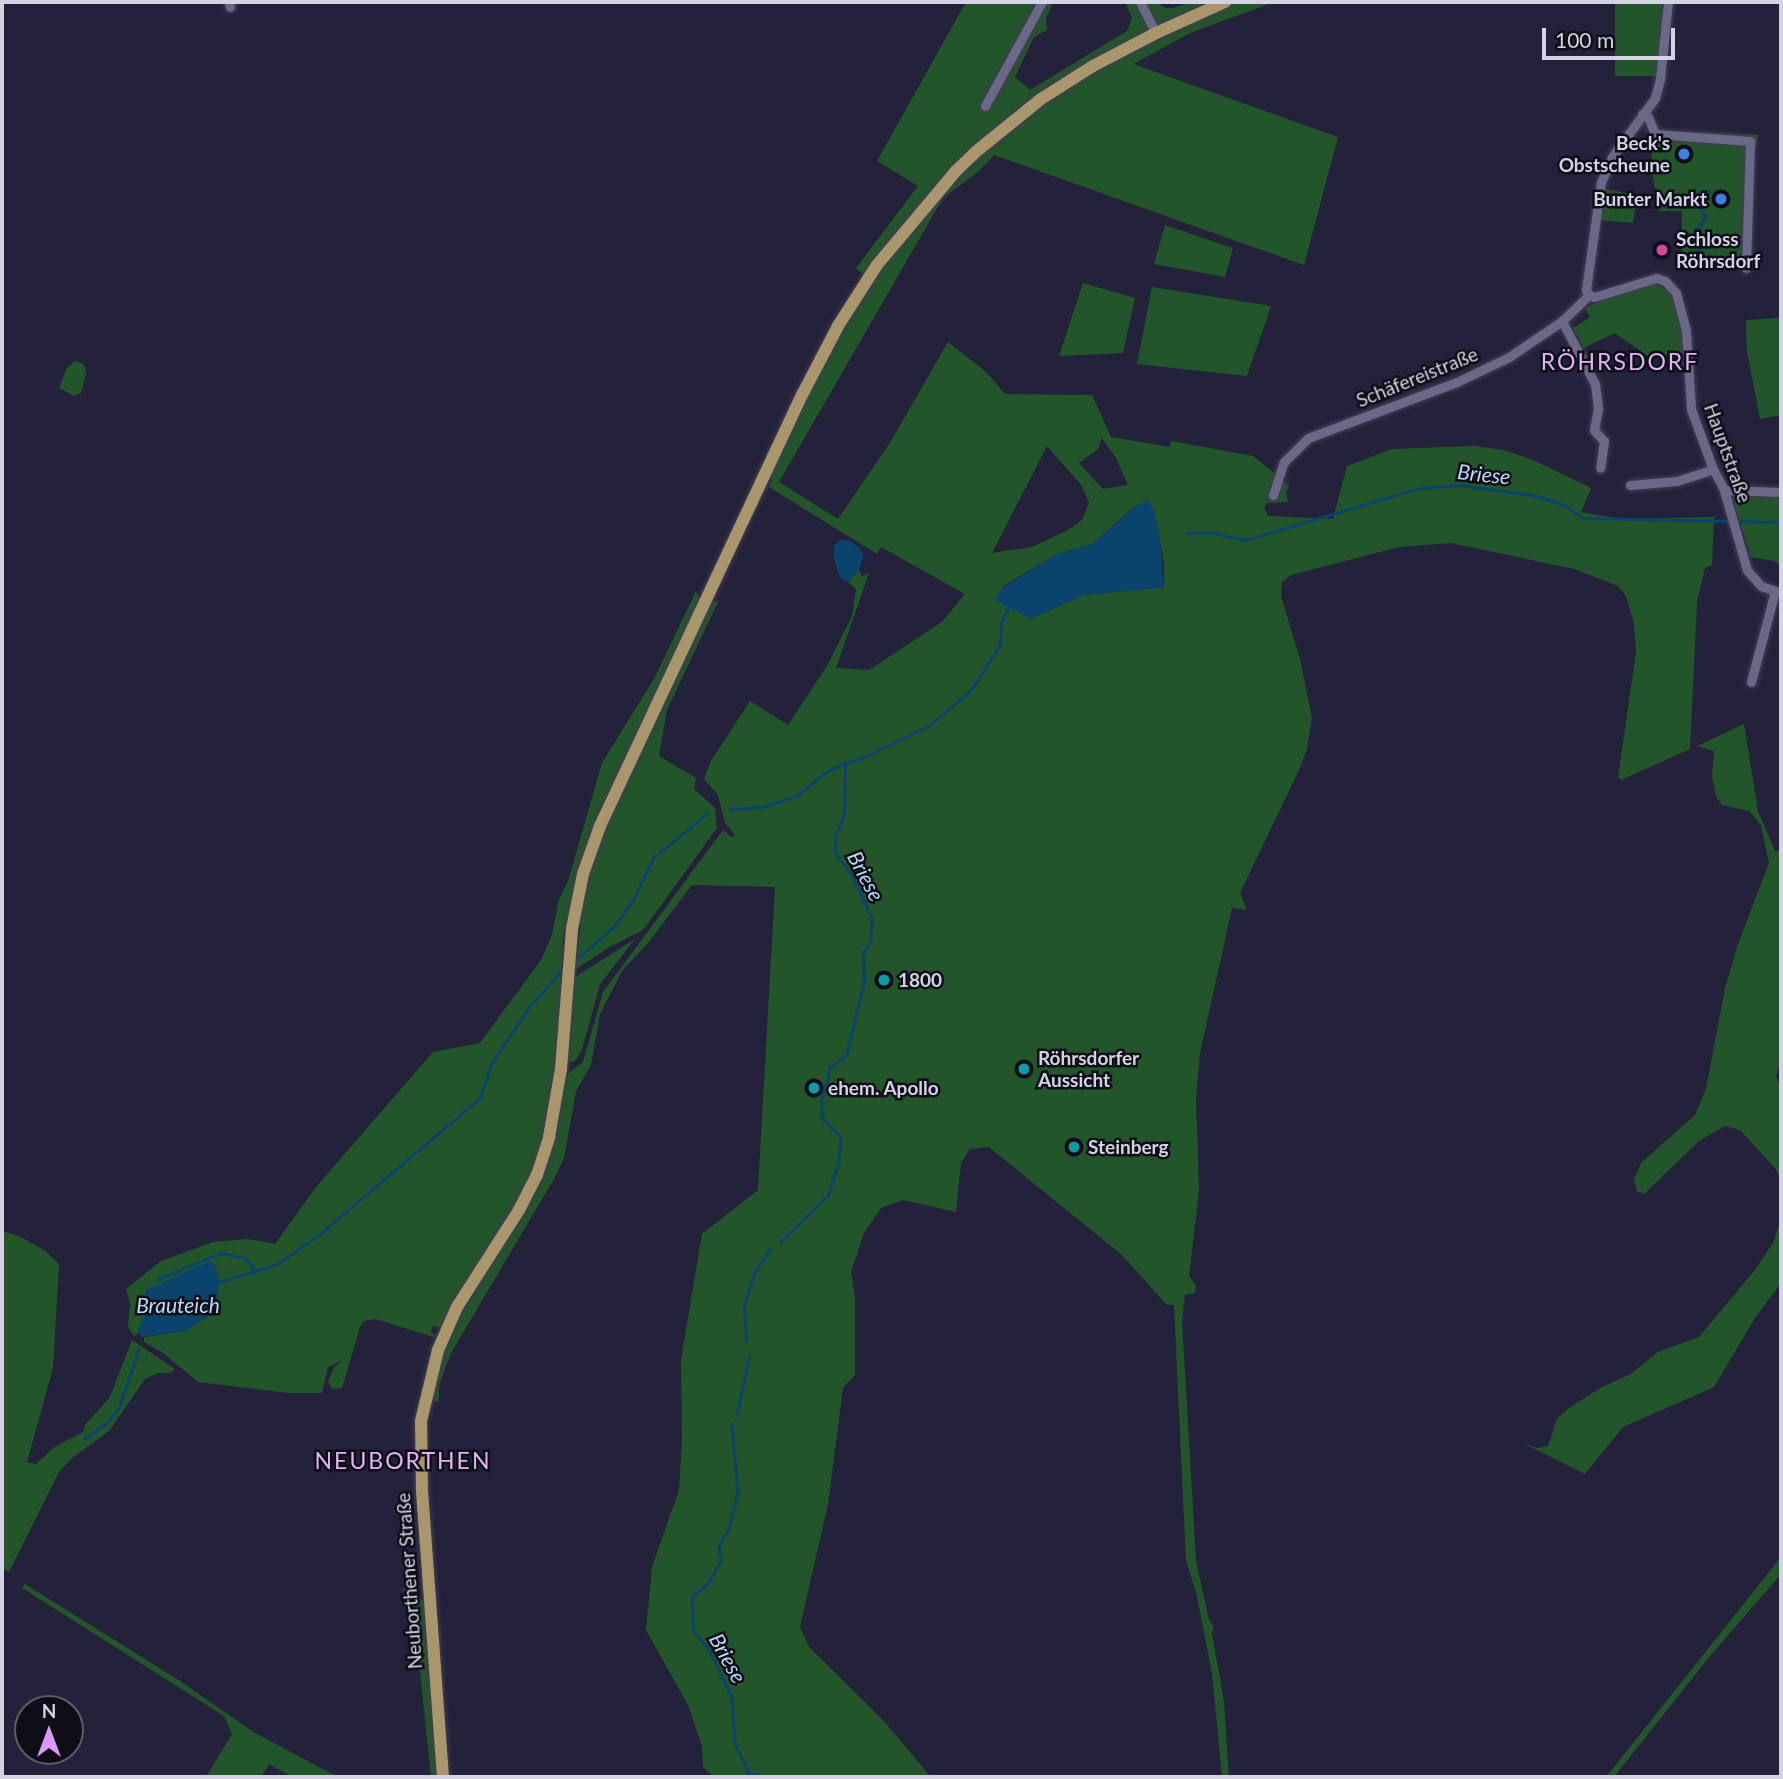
<!DOCTYPE html>
<meta charset="utf-8">
<style>
body{margin:0}
#map{position:relative;width:1783px;height:1779px;overflow:hidden;background:#24223a;font-family:Lato,sans-serif}
div>[style]{position:absolute}
.green>*{inset:0;background:#23552a;transform-origin:0 0}
.water>*{inset:0;background:#0a446d}
.stream>*{height:2.5px;margin:-1.25px;padding:0 1.25px;transform-origin:1.25px;border-radius:1.25px;background:#0a446d}
.roads{filter:drop-shadow(0 0 2px #413e54) drop-shadow(0 0 2px #413e54)}
.minor>*{height:9px;margin:-4.5px;padding:0 4.5px;transform-origin:4.5px;border-radius:4.5px;background:#6a6886}
.major>*{height:12px;margin:-6px;padding:0 6px;transform-origin:6px;border-radius:6px;background:#aa966c}
.dots>*{width:19px;height:19px;translate:-50% -50%;box-sizing:border-box;border:4px solid #0e0d18;border-radius:50%}
span{translate:-50% -50%;white-space:nowrap;text-align:center;line-height:1.15;-webkit-text-stroke:5px #0e0d18;paint-order:stroke}
.poi-label{font-size:19px;color:#d4d3e4;font-weight:700}
.right{translate:-100% -50%;text-align:right}
.left{translate:0 -50%;text-align:left}
.street-label{font-size:19px;color:#d4d3e4}
.water-label{font-size:21px;color:#bcdaf3;font-style:italic}
.quarter-label{font-size:23px;color:#e0b3f3;letter-spacing:2px}
.frame{position:absolute;inset:0;border:4px solid #d4d3e4;pointer-events:none}
.north{position:absolute;left:14px;top:1695px;width:70px;height:70px;box-sizing:border-box;background:#0e0d18;border:2px solid #5d5c6a;border-radius:50%;rotate:0deg;font-size:19px;font-weight:700;line-height:28px;text-align:center;color:#d4d3e4}
.north::after{content:'';display:block;margin:auto;width:24px;height:32px;background:#db9af6;clip-path:polygon(50% 0,100% 100%,50% 72%,0 100%)}
.scale{position:absolute;left:1542px;top:28px;width:133px;height:32px;box-sizing:border-box;border:4px solid #d4d3e4;border-top:0;padding-left:9px;font-size:21px;line-height:24px;white-space:nowrap;color:#d4d3e4;-webkit-text-stroke:5px #0e0d18;paint-order:stroke}
</style>
<div id="map">
<div class="green">
<div style="clip-path:polygon(evenodd,966px 2px,1053px 2px,1046px 19px,1047px 30px,1034px 37px,1015px 77px,1030px 90px,1127px 31px,1132px 18px,1125px 2px,1157px 2px,1165px 8px,1173px 8px,1192px 2px,1274px 2px,1190px 33px,1133px 64px,1338px 137px,1304px 265px,994px 155px,979px 171px,943px 198px,779px 482px,838px 519px,891px 441px,948px 342px,986px 372px,1005px 394px,1092px 395px,1111px 437px,1170px 447px,1171px 441px,1253px 456px,1289px 485px,1286px 493px,1288px 502px,1267px 503px,1264px 507px,1268px 516px,1333px 519px,1347px 466px,1392px 449px,1475px 446px,1504px 450px,1533px 460px,1591px 488px,1581px 512px,1622px 519px,1714px 517px,1712px 565px,1705px 568px,1697px 602px,1690px 749px,1621px 780px,1618px 777px,1636px 653px,1634px 623px,1626px 596px,1618px 586px,1574px 569px,1451px 543px,1399px 547px,1291px 575px,1282px 582px,1281px 596px,1300px 659px,1312px 718px,1307px 749px,1299px 770px,1240px 893px,1247px 910px,1232px 908px,1200px 1053px,1196px 1098px,1199px 1191px,1189px 1276px,1196px 1285px,1195px 1293px,1185px 1295px,1182px 1321px,1196px 1561px,1209px 1620px,1214px 1626px,1212px 1633px,1224px 1702px,1229px 1777px,1222px 1777px,1212px 1673px,1196px 1592px,1186px 1561px,1174px 1305px,1167px 1305px,1122px 1255px,989px 1147px,970px 1149px,961px 1163px,956px 1212px,903px 1200px,881px 1208px,864px 1233px,851px 1272px,855px 1297px,855px 1375px,843px 1388px,828px 1504px,800px 1627px,809px 1647px,882px 1719px,931px 1777px,714px 1777px,703px 1767px,702px 1746px,688px 1705px,646px 1630px,652px 1567px,679px 1490px,682px 1441px,681px 1360px,702px 1234px,758px 1190px,775px 887px,692px 885px,648px 943px,622px 971px,600px 1014px,591px 1065px,576px 1091px,564px 1158px,554px 1179px,451px 1353px,439px 1385px,439px 1402px,431px 1399px,435px 1376px,453px 1327px,526px 1208px,554px 1138px,565px 1076px,583px 1062px,603px 992px,723px 830px,732px 838px,735px 835px,725px 823px,718px 795px,704px 779px,711px 761px,750px 701px,788px 725px,827px 666px,852px 616px,856px 589px,848px 582px,859px 570px,862px 576px,869px 573px,836px 668px,869px 670px,942px 622px,965px 594px,881px 547px,877px 554px,769px 487px,772px 480px,768px 478px,803px 402px,870px 281px,856px 268px,918px 186px,877px 161px,966px 2px,1102px 438px,1116px 458px,1128px 485px,1103px 489px,1079px 463px,1098px 449px,1102px 438px,966px 2px,1047px 446px,1082px 486px,1089px 503px,1082px 520px,1068px 530px,1032px 547px,992px 553px,1047px 446px,966px 2px,1134px 507px,1154px 510px,1164px 563px,1164px 587px,1084px 595px,1030px 619px,1020px 612px,1002px 587px,1055px 555px,1092px 544px,1134px 507px)"></div>
<div style="left:1615px;top:2px;width:47px;height:74px"></div>
<div style="clip-path:polygon(1654px 130px,1758px 135px,1757px 147px,1754px 149px,1750px 271px,1681px 267px,1682px 211px,1659px 211px,1651px 166px)"></div>
<div style="clip-path:polygon(1606px 189px,1637px 195px,1633px 223px,1600px 220px)"></div>
<div style="clip-path:polygon(1165px 225px,1233px 248px,1225px 277px,1154px 264px)"></div>
<div style="clip-path:polygon(1083px 283px,1135px 298px,1123px 353px,1059px 356px)"></div>
<div style="clip-path:polygon(1653px 283px,1667px 289px,1674px 299px,1682px 332px,1682px 354px,1648px 356px,1615px 333px,1583px 348px,1573px 328px,1590px 317px,1585px 308px,1624px 291px)"></div>
<div style="clip-path:polygon(1152px 287px,1271px 306px,1247px 376px,1137px 364px)"></div>
<div style="clip-path:polygon(1781px 318px,1781px 415px,1760px 419px,1747px 352px,1746px 320px)"></div>
<div style="clip-path:polygon(75px 361px,84px 364px,86px 374px,81px 393px,74px 396px,59px 388px,67px 368px)"></div>
<div style="clip-path:polygon(1735px 494px,1781px 495px,1781px 566px,1774px 561px,1751px 557px,1732px 498px)"></div>
<div style="clip-path:polygon(696px 591px,700px 600px,595px 824px,578px 872px,567px 929px,564px 929px,556px 1070px,539px 1150px,524px 1190px,441px 1328px,433px 1326px,431px 1332px,437px 1338px,375px 1319px,364px 1321px,360px 1327px,342px 1388px,332px 1389px,328px 1382px,334px 1367px,345px 1359px,328px 1367px,322px 1393px,288px 1393px,198px 1382px,162px 1352px,144px 1342px,144px 1337px,185px 1331px,211px 1314px,218px 1292px,216px 1267px,146px 1290px,147px 1310px,138px 1334px,134px 1336px,128px 1327px,130px 1303px,126px 1289px,161px 1261px,213px 1242px,248px 1239px,275px 1244px,316px 1187px,433px 1052px,480px 1043px,541px 960px,552px 935px,558px 902px,568px 881px,602px 763px,655px 677px)"></div>
<div style="clip-path:polygon(719px 600px,667px 710px,659px 756px,696px 778px,694px 789px,715px 808px,717px 828px,643px 930px,608px 948px,575px 970px,581px 922px,578px 921px,587px 876px,605px 829px,710px 603px)"></div>
<div style="clip-path:polygon(1744px 724px,1758px 811px,1775px 851px,1781px 851px,1781px 1059px,1776px 1076px,1781px 1089px,1781px 1180px,1775px 1168px,1740px 1130px,1725px 1126px,1699px 1141px,1644px 1194px,1637px 1191px,1634px 1180px,1641px 1163px,1695px 1115px,1706px 1089px,1725px 988px,1738px 944px,1769px 863px,1761px 825px,1749px 811px,1722px 805px,1716px 796px,1712px 776px,1714px 751px,1697px 746px)"></div>
<div style="clip-path:polygon(635px 939px,600px 984px,582px 1050px,575px 1061px,566px 1063px,575px 977px)"></div>
<div style="clip-path:polygon(1781px 1219px,1781px 1283px,1755px 1318px,1714px 1387px,1623px 1427px,1585px 1474px,1523px 1443px,1537px 1448px,1548px 1446px,1557px 1419px,1569px 1408px,1602px 1387px,1631px 1374px,1658px 1352px,1699px 1337px,1755px 1270px,1773px 1243px)"></div>
<div style="clip-path:polygon(2px 1231px,19px 1236px,44px 1250px,59px 1264px,53px 1368px,27px 1462px,36px 1464px,53px 1448px,83px 1432px,85px 1425px,110px 1397px,132px 1340px,175px 1369px,171px 1373px,158px 1373px,145px 1379px,109px 1431px,72px 1458px,59px 1472px,9px 1572px,2px 1568px)"></div>
<div style="clip-path:polygon(1781px 1557px,1781px 1574px,1710px 1656px,1614px 1777px,1606px 1777px)"></div>
<div style="clip-path:polygon(25px 1584px,177px 1679px,255px 1733px,338px 1777px,292px 1777px,269px 1764px,261px 1777px,206px 1777px,232px 1734px,224px 1716px,22px 1588px)"></div>
<div style="clip-path:polygon(401px 1589px,413px 1589px,414px 1596px,425px 1601px,438px 1777px,431px 1777px,412px 1596px)"></div>
</div>
<div class="water">
<div style="clip-path:polygon(1148px 500px,1154px 510px,1160px 537px,1164px 588px,1084px 595px,1030px 619px,995px 600px,1002px 588px,1055px 555px,1092px 544px,1135px 507px)"></div>
<div style="clip-path:polygon(841px 540px,850px 541px,860px 548px,864px 555px,859px 570px,848px 582px,841px 579px,834px 560px,834px 546px)"></div>
<div style="clip-path:polygon(210px 1261px,216px 1267px,219px 1282px,217px 1303px,211px 1314px,185px 1331px,141px 1337px,138px 1330px,147px 1310px,146px 1290px)"></div>
</div>
<div class="stream">
<div style="left:1695px;top:262px;width:9px;rotate:-90deg"></div>
<div style="left:1695px;top:253px;width:11px;rotate:-41deg"></div>
<div style="left:1703px;top:246px;width:16px;rotate:-125deg"></div>
<div style="left:1694px;top:233px;width:19px;rotate:-54deg"></div>
<div style="left:1705px;top:218px;width:13px;rotate:-117deg"></div>
<div style="left:1699px;top:206px;width:19px;rotate:-58deg"></div>
<div style="left:1187px;top:533px;width:23px;rotate:-2deg"></div>
<div style="left:1210px;top:532px;width:37px;rotate:13deg"></div>
<div style="left:1246px;top:540px;width:181px;rotate:-16.7deg"></div>
<div style="left:1419px;top:488px;width:40px;rotate:-4.3deg"></div>
<div style="left:1459px;top:485px;width:80px;rotate:7.9deg"></div>
<div style="left:1538px;top:496px;width:28px;rotate:19deg"></div>
<div style="left:1564px;top:505px;width:23px;rotate:34deg"></div>
<div style="left:1583px;top:518px;width:198px;rotate:1.2deg"></div>
<div style="left:730px;top:809px;width:33px;rotate:-3deg"></div>
<div style="left:763px;top:807px;width:35px;rotate:-18deg"></div>
<div style="left:796px;top:796px;width:42px;rotate:-38.2deg"></div>
<div style="left:829px;top:770px;width:17px;rotate:-21deg"></div>
<div style="left:575px;top:960px;width:51px;rotate:-40.2deg"></div>
<div style="left:614px;top:927px;width:33px;rotate:-55deg"></div>
<div style="left:633px;top:900px;width:47px;rotate:-64.5deg"></div>
<div style="left:653px;top:858px;width:70px;rotate:-39.2deg"></div>
<div style="left:780px;top:1242px;width:67px;rotate:-44.4deg"></div>
<div style="left:828px;top:1195px;width:32px;rotate:-72deg"></div>
<div style="left:838px;top:1165px;width:27px;rotate:-84deg"></div>
<div style="left:841px;top:1138px;width:28px;rotate:-134deg"></div>
<div style="left:822px;top:1118px;width:17px;rotate:-93deg"></div>
<div style="left:821px;top:1101px;width:35px;rotate:-75deg"></div>
<div style="left:830px;top:1067px;width:19px;rotate:-35deg"></div>
<div style="left:846px;top:1056px;width:76px;rotate:-76.3deg"></div>
<div style="left:864px;top:982px;width:30px;rotate:-92deg"></div>
<div style="left:863px;top:952px;width:11px;rotate:-52deg"></div>
<div style="left:870px;top:943px;width:24px;rotate:-85deg"></div>
<div style="left:872px;top:919px;width:45px;rotate:-114.9deg"></div>
<div style="left:853px;top:878px;width:32px;rotate:-125deg"></div>
<div style="left:835px;top:852px;width:16px;rotate:-90deg"></div>
<div style="left:835px;top:836px;width:23px;rotate:-67deg"></div>
<div style="left:844px;top:815px;width:51px;rotate:-88.9deg"></div>
<div style="left:845px;top:764px;width:23px;rotate:-20deg"></div>
<div style="left:867px;top:756px;width:70px;rotate:-26.2deg"></div>
<div style="left:930px;top:725px;width:54px;rotate:-40.5deg"></div>
<div style="left:971px;top:690px;width:54px;rotate:-57.2deg"></div>
<div style="left:1000px;top:645px;width:22px;rotate:-87deg"></div>
<div style="left:1001px;top:623px;width:17px;rotate:-65deg"></div>
<div style="left:158px;top:1279px;width:68px;rotate:-22.4deg"></div>
<div style="left:221px;top:1253px;width:24px;rotate:12deg"></div>
<div style="left:244px;top:1258px;width:11px;rotate:41deg"></div>
<div style="left:252px;top:1265px;width:8px;rotate:76deg"></div>
<div style="left:216px;top:1283px;width:64px;rotate:-17.3deg"></div>
<div style="left:277px;top:1264px;width:52px;rotate:-34.9deg"></div>
<div style="left:320px;top:1234px;width:210px;rotate:-40.4deg"></div>
<div style="left:480px;top:1098px;width:35px;rotate:-72deg"></div>
<div style="left:491px;top:1065px;width:26px;rotate:-58deg"></div>
<div style="left:505px;top:1043px;width:45px;rotate:-56deg"></div>
<div style="left:530px;top:1006px;width:51px;rotate:-48.2deg"></div>
<div style="left:746px;top:1340px;width:34px;rotate:-93deg"></div>
<div style="left:744px;top:1306px;width:34px;rotate:-73deg"></div>
<div style="left:754px;top:1273px;width:29px;rotate:-56deg"></div>
<div style="left:737px;top:1414px;width:58px;rotate:-78.1deg"></div>
<div style="left:732px;top:1424px;width:68px;rotate:85deg"></div>
<div style="left:738px;top:1492px;width:36px;rotate:103deg"></div>
<div style="left:730px;top:1527px;width:23px;rotate:119deg"></div>
<div style="left:719px;top:1547px;width:14px;rotate:82deg"></div>
<div style="left:721px;top:1561px;width:25px;rotate:119deg"></div>
<div style="left:709px;top:1583px;width:22px;rotate:141deg"></div>
<div style="left:692px;top:1597px;width:34px;rotate:87deg"></div>
<div style="left:694px;top:1631px;width:26px;rotate:51deg"></div>
<div style="left:710px;top:1651px;width:51px;rotate:64.4deg"></div>
<div style="left:732px;top:1697px;width:47px;rotate:86.3deg"></div>
<div style="left:735px;top:1744px;width:32px;rotate:64deg"></div>
<div style="left:749px;top:1773px;width:19px;rotate:12deg"></div>
<div style="left:84px;top:1439px;width:24px;rotate:-35deg"></div>
<div style="left:104px;top:1425px;width:23px;rotate:-49deg"></div>
<div style="left:119px;top:1408px;width:62px;rotate:-71.3deg"></div>
</div>
<div class="roads">
<div class="minor">
<div style="left:229px;top:2px;width:5px;rotate:79deg"></div>
<div style="left:1140px;top:2px;width:35px;rotate:63deg"></div>
<div style="left:985px;top:106px;width:119px;rotate:-61.3deg"></div>
<div style="left:1642px;top:114px;width:7px;rotate:27deg"></div>
<div style="left:1648px;top:117px;width:18px;rotate:68deg"></div>
<div style="left:1655px;top:134px;width:95px;rotate:4.2deg"></div>
<div style="left:1750px;top:141px;width:127px;rotate:91.8deg"></div>
<div style="left:1589px;top:295px;width:5px;rotate:22deg"></div>
<div style="left:1594px;top:297px;width:65px;rotate:-17deg"></div>
<div style="left:1656px;top:278px;width:9px;rotate:18deg"></div>
<div style="left:1665px;top:281px;width:16px;rotate:47deg"></div>
<div style="left:1676px;top:293px;width:39px;rotate:75deg"></div>
<div style="left:1686px;top:331px;width:78px;rotate:86.3deg"></div>
<div style="left:1691px;top:409px;width:64px;rotate:69.9deg"></div>
<div style="left:1713px;top:469px;width:24px;rotate:62deg"></div>
<div style="left:1724px;top:490px;width:83px;rotate:74deg"></div>
<div style="left:1747px;top:570px;width:21px;rotate:49deg"></div>
<div style="left:1761px;top:586px;width:21px;rotate:19deg"></div>
<div style="left:1589px;top:295px;width:6px;rotate:-121deg"></div>
<div style="left:1586px;top:290px;width:109px;rotate:-82.1deg"></div>
<div style="left:1601px;top:182px;width:27px;rotate:-66deg"></div>
<div style="left:1612px;top:157px;width:73px;rotate:-53.9deg"></div>
<div style="left:1655px;top:98px;width:20px;rotate:-75deg"></div>
<div style="left:1660px;top:79px;width:77px;rotate:-84.1deg"></div>
<div style="left:1562px;top:321px;width:71px;rotate:62.4deg"></div>
<div style="left:1595px;top:384px;width:25px;rotate:83deg"></div>
<div style="left:1598px;top:409px;width:21px;rotate:101deg"></div>
<div style="left:1594px;top:430px;width:15px;rotate:48deg"></div>
<div style="left:1604px;top:441px;width:27px;rotate:98deg"></div>
<div style="left:1630px;top:485px;width:47px;rotate:-4.9deg"></div>
<div style="left:1677px;top:481px;width:38px;rotate:-18deg"></div>
<div style="left:1724px;top:490px;width:57px;rotate:2deg"></div>
<div style="left:1273px;top:495px;width:35px;rotate:-72deg"></div>
<div style="left:1284px;top:462px;width:34px;rotate:-45deg"></div>
<div style="left:1308px;top:438px;width:159px;rotate:-20.6deg"></div>
<div style="left:1457px;top:382px;width:58px;rotate:-25.7deg"></div>
<div style="left:1509px;top:357px;width:64px;rotate:-34.2deg"></div>
<div style="left:1562px;top:321px;width:37px;rotate:-44deg"></div>
<div style="left:1751px;top:682px;width:94px;rotate:-75.2deg"></div>
</div>
<div class="major">
<div style="left:443px;top:1777px;width:286px;rotate:-94.2deg"></div>
<div style="left:422px;top:1492px;width:71px;rotate:-90.8deg"></div>
<div style="left:421px;top:1421px;width:73px;rotate:-76.5deg"></div>
<div style="left:438px;top:1350px;width:47px;rotate:-66.2deg"></div>
<div style="left:457px;top:1307px;width:115px;rotate:-57.4deg"></div>
<div style="left:519px;top:1210px;width:39px;rotate:-63deg"></div>
<div style="left:537px;top:1175px;width:40px;rotate:-72deg"></div>
<div style="left:549px;top:1137px;width:69px;rotate:-80deg"></div>
<div style="left:561px;top:1069px;width:140px;rotate:-85.5deg"></div>
<div style="left:572px;top:929px;width:56px;rotate:-78.7deg"></div>
<div style="left:583px;top:874px;width:51px;rotate:-70.5deg"></div>
<div style="left:600px;top:826px;width:476px;rotate:-64.9deg"></div>
<div style="left:802px;top:395px;width:78px;rotate:-62.4deg"></div>
<div style="left:838px;top:326px;width:72px;rotate:-57.4deg"></div>
<div style="left:877px;top:265px;width:123px;rotate:-50deg"></div>
<div style="left:956px;top:171px;width:30px;rotate:-44deg"></div>
<div style="left:978px;top:150px;width:81px;rotate:-39deg"></div>
<div style="left:1041px;top:99px;width:62px;rotate:-32.4deg"></div>
<div style="left:1093px;top:66px;width:71px;rotate:-27.6deg"></div>
<div style="left:1156px;top:33px;width:76px;rotate:-24.2deg"></div>
</div>
</div>
<div class="dots">
<div style="left:1684px;top:154px;background:#3f7fe0"></div>
<div style="left:1721px;top:199px;background:#3f7fe0"></div>
<div style="left:1662px;top:250px;background:#d1479c"></div>
<div style="left:884px;top:980px;background:#0f9aa8"></div>
<div style="left:1024px;top:1069px;background:#0f9aa8"></div>
<div style="left:814px;top:1088px;background:#0f9aa8"></div>
<div style="left:1074px;top:1147px;background:#0f9aa8"></div>
</div>
<div class="poi-label">
<span class="right" style="left:1670px;top:154px">Beck's<br>Obstscheune</span>
<span class="right" style="left:1707px;top:199px">Bunter Markt</span>
<span class="left" style="left:1676px;top:250px">Schloss<br>Röhrsdorf</span>
<span class="left" style="left:898px;top:980px">1800</span>
<span class="left" style="left:1038px;top:1069px">Röhrsdorfer<br>Aussicht</span>
<span class="left" style="left:828px;top:1088px">ehem. Apollo</span>
<span class="left" style="left:1088px;top:1147px">Steinberg</span>
</div>
<div class="street-label">
<span style="left:1417px;top:377px;rotate:-22deg">Schäfereistraße</span>
<span style="left:1728px;top:453px;rotate:70deg">Hauptstraße</span>
<span style="left:409px;top:1581px;rotate:-94deg">Neuborthener Straße</span>
</div>
<div class="water-label">
<span style="left:1484px;top:474px;rotate:6deg">Briese</span>
<span style="left:866px;top:876px;rotate:62deg">Briese</span>
<span style="left:178px;top:1305px">Brauteich</span>
<span style="left:728px;top:1658px;rotate:61deg">Briese</span>
</div>
<div class="quarter-label">
<span style="left:1620px;top:361px">RÖHRSDORF</span>
<span style="left:403px;top:1460px">NEUBORTHEN</span>
</div>
<div class="frame"></div>
<div class="north">N</div>
<div class="scale">100 m</div>
</div>
